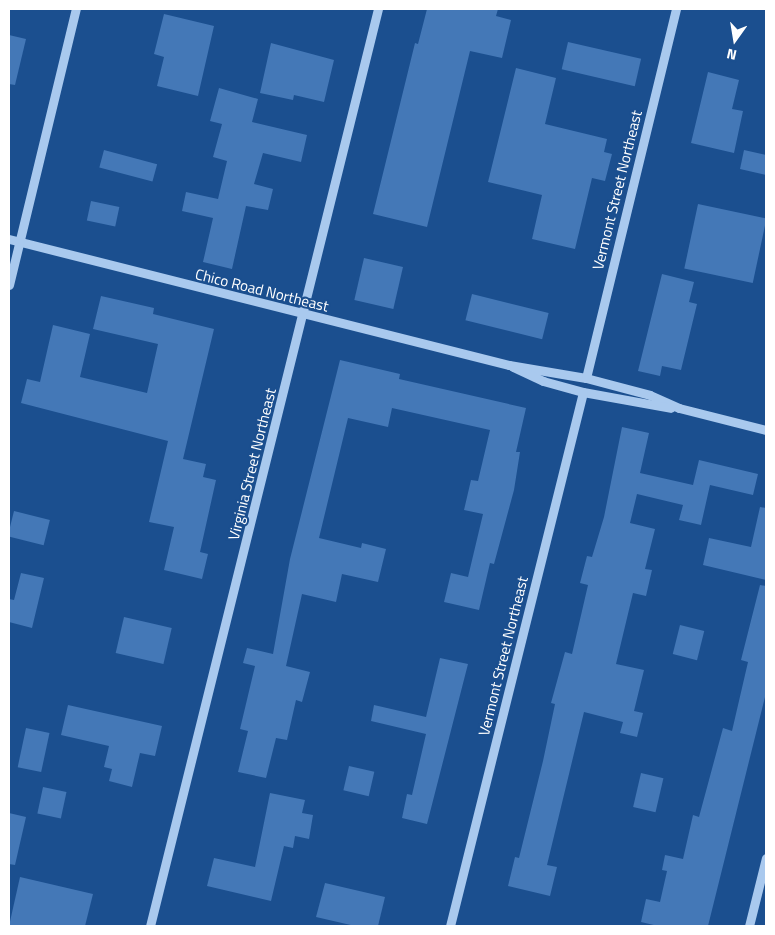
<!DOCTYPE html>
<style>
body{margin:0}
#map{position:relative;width:775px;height:935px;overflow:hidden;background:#1b4f8f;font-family:"Titillium Web",sans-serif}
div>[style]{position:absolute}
.building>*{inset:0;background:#4478b7;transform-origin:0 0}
.minor>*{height:9px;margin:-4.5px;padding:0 4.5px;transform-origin:4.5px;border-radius:4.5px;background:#a9c9ee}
span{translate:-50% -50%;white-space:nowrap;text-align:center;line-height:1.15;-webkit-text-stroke:4px #1b4f8f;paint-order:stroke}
.street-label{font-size:15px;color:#fff}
.frame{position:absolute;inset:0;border:10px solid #fff;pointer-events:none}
.north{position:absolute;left:710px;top:15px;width:50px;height:50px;-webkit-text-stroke:4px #1b4f8f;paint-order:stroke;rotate:193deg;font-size:14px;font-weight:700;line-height:20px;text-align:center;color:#fff}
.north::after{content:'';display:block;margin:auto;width:18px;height:22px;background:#fff;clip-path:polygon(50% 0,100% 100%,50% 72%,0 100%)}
</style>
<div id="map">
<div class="building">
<div style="clip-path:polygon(427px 9px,498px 9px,496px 16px,511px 20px,502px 58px,470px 51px,427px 227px,373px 214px,415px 43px,418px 44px)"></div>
<div style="clip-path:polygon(164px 14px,214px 26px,198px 96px,157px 86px,164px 57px,154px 54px)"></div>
<div style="clip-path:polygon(9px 35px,26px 39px,15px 85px,9px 84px)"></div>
<div style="left:568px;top:42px;width:75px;height:28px;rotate:13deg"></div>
<div style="clip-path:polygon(271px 43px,334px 60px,324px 102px,294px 95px,293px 100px,260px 93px)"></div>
<div style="clip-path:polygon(516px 68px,556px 78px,545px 124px,607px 139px,604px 152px,612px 154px,605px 181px,592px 178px,575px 249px,532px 239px,542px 195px,488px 182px)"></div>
<div style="clip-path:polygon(708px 72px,739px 80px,732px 109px,743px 111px,734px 153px,691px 143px)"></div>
<div style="clip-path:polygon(219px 88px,258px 99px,252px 122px,307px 135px,301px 162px,263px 153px,254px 184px,273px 189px,268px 210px,246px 206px,232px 269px,203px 262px,213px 218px,182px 211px,186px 192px,218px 199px,227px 161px,213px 157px,222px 124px,210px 121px)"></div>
<div style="left:104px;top:150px;width:55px;height:18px;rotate:15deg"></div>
<div style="clip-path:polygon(744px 150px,766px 155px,766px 175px,740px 169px)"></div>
<div style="left:91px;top:201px;width:29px;height:20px;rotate:12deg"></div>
<div style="left:698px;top:204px;width:70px;height:66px;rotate:12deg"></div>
<div style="left:364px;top:258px;width:40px;height:43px;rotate:13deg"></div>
<div style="clip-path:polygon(662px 274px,694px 282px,689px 302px,697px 304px,681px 370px,662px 366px,660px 376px,638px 371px)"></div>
<div style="left:472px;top:294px;width:79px;height:27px;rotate:14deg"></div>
<div style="clip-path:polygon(101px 296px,154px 308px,153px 314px,214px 329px,183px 459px,206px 464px,203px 477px,216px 480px,200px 552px,208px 554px,202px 579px,164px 570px,174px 527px,149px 522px,168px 441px,21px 403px,27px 379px,40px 382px,53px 325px,90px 334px,80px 377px,147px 393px,158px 344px,93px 329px)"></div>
<div style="clip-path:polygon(340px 360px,400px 374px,399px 379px,526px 408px,516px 452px,520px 452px,514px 490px,494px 564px,490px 563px,479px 610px,444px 602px,451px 573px,468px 577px,483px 514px,464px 510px,471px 480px,478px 481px,490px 430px,392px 408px,388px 427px,348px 418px,319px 538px,361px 548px,362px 543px,386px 549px,378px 582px,342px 574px,336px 602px,302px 594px,286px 666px,310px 672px,302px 702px,296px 700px,287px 740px,276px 738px,266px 778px,238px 772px,248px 731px,240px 729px,255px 666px,243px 663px,247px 648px,273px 654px,290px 559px)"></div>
<div style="clip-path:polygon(622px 427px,649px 433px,640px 473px,693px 485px,699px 460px,758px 474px,753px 495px,710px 485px,701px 525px,679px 520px,683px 505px,637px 494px,630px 523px,655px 529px,645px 569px,652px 570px,646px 596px,633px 593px,616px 664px,644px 670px,634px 711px,643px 713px,637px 737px,620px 733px,623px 722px,584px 712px,547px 865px,557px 867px,550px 896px,508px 886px,515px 857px,519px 858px,543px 761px,555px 704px,551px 703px,565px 652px,572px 654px,588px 585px,580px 583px,587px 556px,592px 557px,604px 517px)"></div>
<div style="clip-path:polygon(760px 507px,766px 508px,766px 580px,703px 565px,709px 538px,751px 547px)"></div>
<div style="left:14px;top:511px;width:37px;height:26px;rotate:14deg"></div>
<div style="clip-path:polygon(21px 573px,44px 578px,32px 628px,9px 622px,9px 599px,14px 600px)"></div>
<div style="clip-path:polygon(760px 585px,766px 586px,766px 693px,708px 926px,658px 926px,641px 922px,646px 899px,660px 902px,667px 871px,662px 870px,665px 855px,683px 859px,693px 815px,699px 817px,723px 728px,732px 731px,748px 662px,741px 660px)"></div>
<div style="left:124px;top:617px;width:49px;height:37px;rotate:13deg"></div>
<div style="left:680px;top:625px;width:25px;height:30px;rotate:14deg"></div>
<div style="clip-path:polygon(440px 658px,468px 664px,427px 824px,402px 818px,407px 794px,412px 795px,426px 734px,371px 721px,374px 705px,426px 717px)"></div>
<div style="clip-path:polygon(68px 705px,162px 726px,155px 756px,140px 753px,132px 787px,109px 781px,112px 769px,104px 767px,109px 746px,61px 735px)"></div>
<div style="left:26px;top:728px;width:24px;height:40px;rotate:12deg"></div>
<div style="left:349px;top:766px;width:26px;height:25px;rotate:13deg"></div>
<div style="left:641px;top:773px;width:23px;height:35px;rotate:13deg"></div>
<div style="left:43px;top:787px;width:24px;height:27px;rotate:12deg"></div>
<div style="clip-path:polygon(270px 793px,305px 800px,302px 813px,313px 815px,309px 839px,295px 836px,293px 848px,284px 846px,271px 901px,207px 886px,214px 858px,255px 867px)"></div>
<div style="clip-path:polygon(9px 813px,26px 817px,15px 865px,9px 864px)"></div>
<div style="clip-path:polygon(20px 877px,93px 894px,85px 926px,9px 926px)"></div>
<div style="clip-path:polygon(325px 883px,385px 897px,378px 926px,355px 926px,316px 917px)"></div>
</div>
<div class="minor">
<div style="left:9px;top:239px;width:516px;rotate:14.14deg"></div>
<div style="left:509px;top:365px;width:78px;rotate:9.6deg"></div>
<div style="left:586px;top:378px;width:66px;rotate:14.9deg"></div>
<div style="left:650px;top:395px;width:32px;rotate:24deg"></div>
<div style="left:679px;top:408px;width:90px;rotate:14.2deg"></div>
<div style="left:9px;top:285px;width:284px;rotate:-76.4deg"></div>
<div style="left:513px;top:367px;width:33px;rotate:25deg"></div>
<div style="left:543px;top:381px;width:41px;rotate:15.4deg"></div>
<div style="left:583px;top:392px;width:89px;rotate:10.3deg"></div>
<div style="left:586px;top:378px;width:380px;rotate:-76.3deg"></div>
<div style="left:150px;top:926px;width:945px;rotate:-76.04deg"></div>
<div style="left:450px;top:926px;width:550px;rotate:-76.01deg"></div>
<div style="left:749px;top:926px;width:70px;rotate:-76deg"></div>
</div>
<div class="street-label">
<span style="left:617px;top:190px;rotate:-76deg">Vermont Street Northeast</span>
<span style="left:262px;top:290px;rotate:14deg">Chico Road Northeast</span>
<span style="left:252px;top:464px;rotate:-76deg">Virginia Street Northeast</span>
<span style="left:503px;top:656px;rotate:-76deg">Vermont Street Northeast</span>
</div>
<div class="frame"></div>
<div class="north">N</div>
</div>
